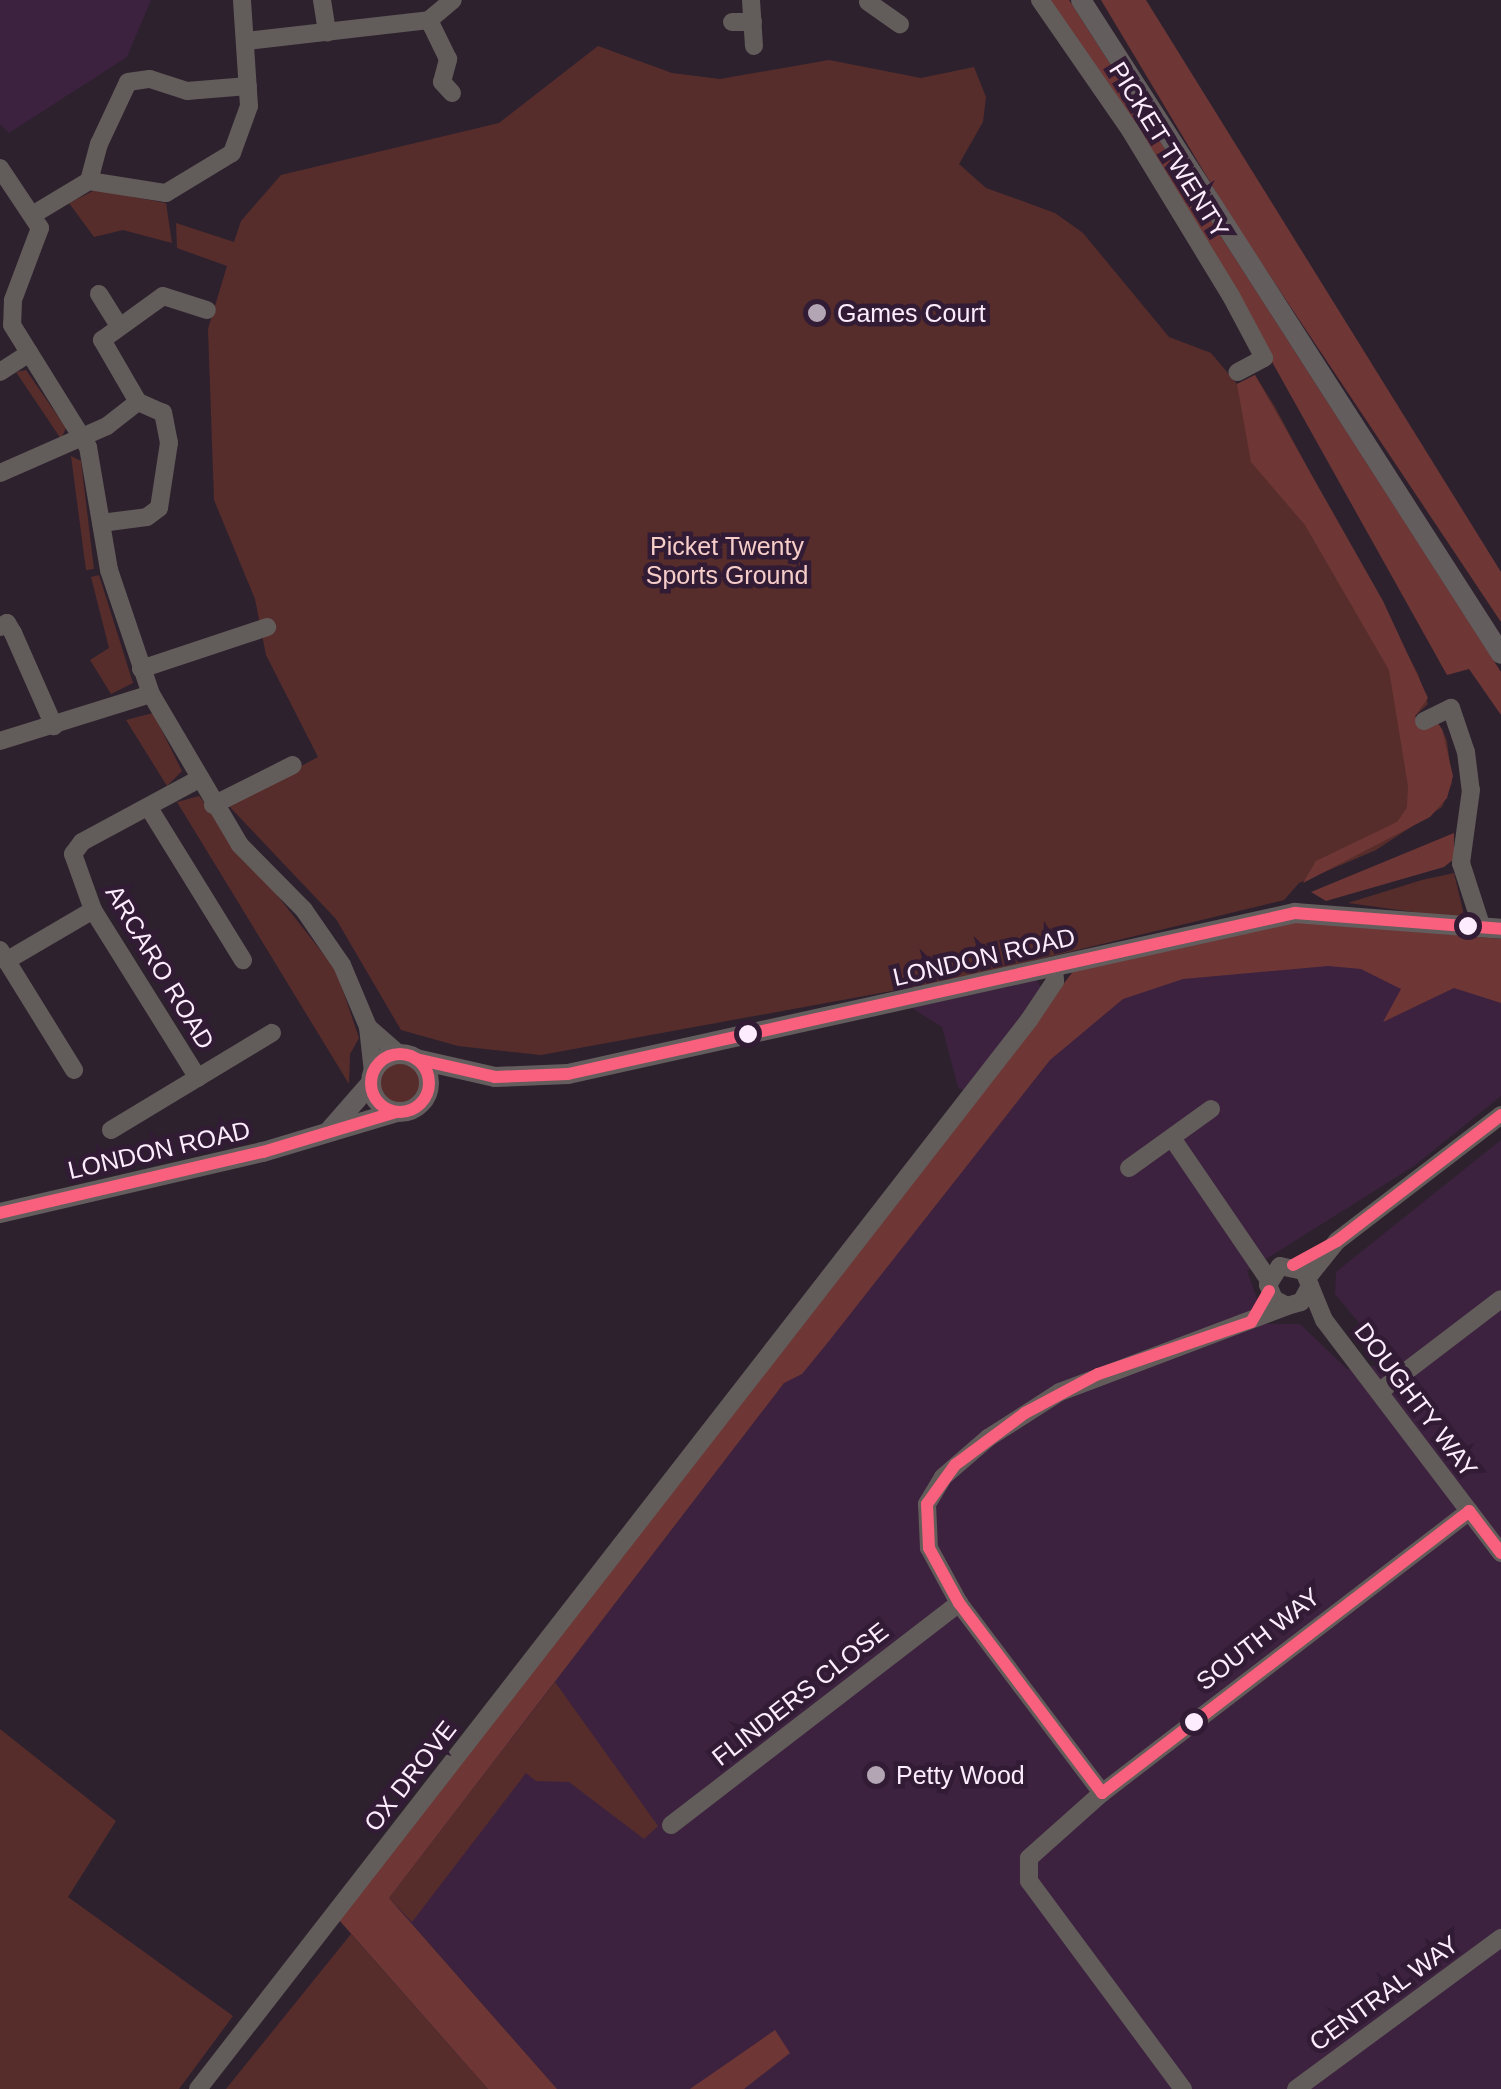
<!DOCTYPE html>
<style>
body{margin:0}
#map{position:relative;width:1501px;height:2089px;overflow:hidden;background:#2d212e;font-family:Helvetica,sans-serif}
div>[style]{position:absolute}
.built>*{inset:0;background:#3c223e}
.green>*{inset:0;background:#572d2c}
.round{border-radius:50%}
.forest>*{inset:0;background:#6e3736}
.minor>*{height:18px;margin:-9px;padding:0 9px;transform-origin:9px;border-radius:9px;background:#625d5a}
.major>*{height:20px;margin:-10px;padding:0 10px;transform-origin:10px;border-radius:10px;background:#645d5d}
.major>.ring{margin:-10px;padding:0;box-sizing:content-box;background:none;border:20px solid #645d5d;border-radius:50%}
.bus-1>*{height:12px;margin:-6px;padding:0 6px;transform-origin:6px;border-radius:6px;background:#f8607d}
.bus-1>.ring{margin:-6px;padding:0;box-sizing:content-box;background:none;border:12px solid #f8607d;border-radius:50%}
.dots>*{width:28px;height:28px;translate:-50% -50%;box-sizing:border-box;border:5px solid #321b34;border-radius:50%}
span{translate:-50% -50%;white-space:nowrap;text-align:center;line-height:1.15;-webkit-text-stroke:9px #321b34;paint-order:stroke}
.street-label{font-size:25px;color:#fcecfd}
.poi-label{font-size:25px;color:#fcecfd}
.left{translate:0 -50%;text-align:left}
.park-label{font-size:25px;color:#f6cdc9}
</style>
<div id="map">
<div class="built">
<div style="clip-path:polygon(0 0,151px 0,127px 57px,9px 133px,0 124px)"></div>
<div style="clip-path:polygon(1423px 943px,1501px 975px,1501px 1096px,1414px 1166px,1247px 1271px,1266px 1324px,1300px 1324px,1347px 1369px,1393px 1364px,1335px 1294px,1336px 1272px,1501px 1140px,1501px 2089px,557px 2089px,389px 1898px,1094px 978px)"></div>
<div style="clip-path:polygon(1037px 980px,1041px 987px,967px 1093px,958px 1087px,942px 1027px,912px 1008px)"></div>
</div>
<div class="green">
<div style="clip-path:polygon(598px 46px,672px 73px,720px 79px,829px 60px,921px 78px,974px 67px,986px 97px,983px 122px,959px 164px,986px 188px,1055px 213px,1083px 233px,1169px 337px,1211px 353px,1237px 384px,1255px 375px,1275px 407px,1418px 674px,1428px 704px,1415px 716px,1421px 728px,1442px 729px,1447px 741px,1452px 783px,1442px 807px,1376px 850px,1299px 883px,1284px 900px,957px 979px,541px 1055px,458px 1046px,401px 1030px,336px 919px,228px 805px,318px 757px,266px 655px,255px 599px,214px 500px,208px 329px,227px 266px,177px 248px,176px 223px,234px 242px,241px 221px,281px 175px,499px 123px)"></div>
<div style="clip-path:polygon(95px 190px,166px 203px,172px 243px,123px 230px,94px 237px,69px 203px)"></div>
<div style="clip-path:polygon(26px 370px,66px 428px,61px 439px,16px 372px)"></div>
<div style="clip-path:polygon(71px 456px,81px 461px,94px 569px,86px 570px)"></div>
<div style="clip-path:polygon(99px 575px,133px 683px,111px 694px,90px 660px,109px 648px,91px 577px)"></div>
<div style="clip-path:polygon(153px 713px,182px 771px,167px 786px,126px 720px)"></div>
<div style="clip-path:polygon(199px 796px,336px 970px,359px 1038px,350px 1054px,349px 1084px,177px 802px)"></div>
<div style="clip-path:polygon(1454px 873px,1465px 919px,1348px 903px,1422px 880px)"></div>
<div class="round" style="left:378px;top:1061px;width:44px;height:44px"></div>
<div style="clip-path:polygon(555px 1682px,658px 1826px,644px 1839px,569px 1782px,536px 1781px,526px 1773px,412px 1922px,389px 1898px)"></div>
<div style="clip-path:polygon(0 1729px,116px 1821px,68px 1897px,233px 2016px,179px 2089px,0 2089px)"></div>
<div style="clip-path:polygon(351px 1934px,488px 2089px,226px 2089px)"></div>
</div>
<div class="forest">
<div style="clip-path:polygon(1045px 0,1069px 0,1501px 672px,1501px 715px,1469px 669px,1447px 675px,1233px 292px)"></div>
<div style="clip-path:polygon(1101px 0,1146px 0,1501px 572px,1501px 622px,1234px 222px)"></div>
<div style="clip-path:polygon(1255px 375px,1383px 601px,1428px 698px,1415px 716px,1421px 728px,1437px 722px,1442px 729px,1453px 776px,1447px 798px,1430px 817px,1303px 883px,1316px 861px,1397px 822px,1407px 808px,1408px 786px,1389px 670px,1305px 525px,1251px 462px,1237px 384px)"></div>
<div style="clip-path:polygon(1454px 833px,1454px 859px,1444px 867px,1326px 901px,1311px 892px)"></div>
<div style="clip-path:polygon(1294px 921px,1501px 939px,1501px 1003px,1454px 988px,1383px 1022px,1401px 989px,1361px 969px,1328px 966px,1183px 979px,1123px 999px,1050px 1060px,829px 1341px,802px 1374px,784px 1383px,389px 1898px,557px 2089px,488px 2089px,339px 1920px,1075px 969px)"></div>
<div style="clip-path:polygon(775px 2030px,790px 2053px,744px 2089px,690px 2089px)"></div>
</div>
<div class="minor">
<div style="left:322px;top:0;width:33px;rotate:81deg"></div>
<div style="left:751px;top:0;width:46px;rotate:86.3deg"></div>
<div style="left:1040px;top:0;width:158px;rotate:55.3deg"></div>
<div style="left:1130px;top:130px;width:194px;rotate:58.7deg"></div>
<div style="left:1231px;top:296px;width:70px;rotate:62deg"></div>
<div style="left:1264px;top:358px;width:30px;rotate:152deg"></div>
<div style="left:868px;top:2px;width:39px;rotate:35deg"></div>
<div style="left:732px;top:22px;width:21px"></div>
<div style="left:246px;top:41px;width:184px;rotate:-6.5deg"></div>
<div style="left:452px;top:93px;width:15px;rotate:-132deg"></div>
<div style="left:442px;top:82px;width:24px;rotate:-75deg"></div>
<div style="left:448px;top:59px;width:43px;rotate:-116deg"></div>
<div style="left:429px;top:20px;width:31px;rotate:-40deg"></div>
<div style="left:0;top:168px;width:72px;rotate:56.3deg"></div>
<div style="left:40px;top:228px;width:77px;rotate:110.6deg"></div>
<div style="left:13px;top:300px;width:25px;rotate:92deg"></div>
<div style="left:12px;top:325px;width:144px;rotate:58.1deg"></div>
<div style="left:88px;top:447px;width:125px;rotate:80.3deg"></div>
<div style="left:109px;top:570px;width:131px;rotate:71.3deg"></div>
<div style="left:151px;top:694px;width:175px;rotate:59.5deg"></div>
<div style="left:240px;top:845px;width:91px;rotate:45.4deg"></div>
<div style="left:304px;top:910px;width:67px;rotate:55.4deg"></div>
<div style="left:342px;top:965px;width:67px;rotate:67.2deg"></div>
<div style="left:368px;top:1027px;width:45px;rotate:83.7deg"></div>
<div style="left:89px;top:181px;width:38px;rotate:-75deg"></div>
<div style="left:99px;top:144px;width:68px;rotate:-64.9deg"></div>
<div style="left:128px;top:82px;width:22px;rotate:-8deg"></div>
<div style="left:150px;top:79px;width:39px;rotate:18deg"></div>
<div style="left:187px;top:91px;width:61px;rotate:-4.7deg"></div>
<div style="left:34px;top:214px;width:64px;rotate:-31deg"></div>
<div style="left:89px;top:181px;width:78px;rotate:8.9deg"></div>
<div style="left:166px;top:193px;width:77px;rotate:-31.2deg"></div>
<div style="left:232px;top:153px;width:50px;rotate:-70.1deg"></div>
<div style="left:249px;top:106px;width:106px;rotate:-93.8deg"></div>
<div style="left:99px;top:294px;width:36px;rotate:58deg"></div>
<div style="left:0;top:372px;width:35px;rotate:-33deg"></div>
<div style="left:0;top:473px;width:117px;rotate:-23.7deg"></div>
<div style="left:107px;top:426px;width:39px;rotate:-38deg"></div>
<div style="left:101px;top:523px;width:46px;rotate:-7.4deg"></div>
<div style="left:147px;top:517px;width:15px;rotate:-37deg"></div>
<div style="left:159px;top:508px;width:66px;rotate:-81.3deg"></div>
<div style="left:169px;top:443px;width:31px;rotate:-101deg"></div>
<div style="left:163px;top:413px;width:27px;rotate:-156deg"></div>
<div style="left:138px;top:402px;width:72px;rotate:-120.1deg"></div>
<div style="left:102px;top:340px;width:75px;rotate:-35.8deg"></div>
<div style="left:163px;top:296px;width:46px;rotate:17.7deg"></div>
<div style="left:0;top:627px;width:8px;rotate:-30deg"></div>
<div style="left:7px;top:623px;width:12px;rotate:59deg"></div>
<div style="left:13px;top:633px;width:102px;rotate:66.2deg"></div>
<div style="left:141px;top:669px;width:133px;rotate:-18.4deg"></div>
<div style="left:1424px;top:721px;width:30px;rotate:-26deg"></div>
<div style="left:1451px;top:708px;width:46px;rotate:71.2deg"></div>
<div style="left:1466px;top:752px;width:38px;rotate:83deg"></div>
<div style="left:1471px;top:790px;width:74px;rotate:97.8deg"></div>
<div style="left:1461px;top:863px;width:68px;rotate:72.1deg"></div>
<div style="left:0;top:741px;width:158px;rotate:-17.3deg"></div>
<div style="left:197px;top:780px;width:131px;rotate:151.7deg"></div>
<div style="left:82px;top:842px;width:15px;rotate:127deg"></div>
<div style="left:73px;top:854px;width:59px;rotate:70.3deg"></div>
<div style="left:93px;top:910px;width:198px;rotate:58deg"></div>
<div style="left:213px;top:805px;width:89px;rotate:-26.6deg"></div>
<div style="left:149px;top:808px;width:179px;rotate:58.3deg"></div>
<div style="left:0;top:950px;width:141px;rotate:58.3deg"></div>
<div style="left:6px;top:961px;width:101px;rotate:-30.4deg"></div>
<div style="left:368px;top:1027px;width:41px;rotate:41.1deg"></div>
<div style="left:111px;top:1130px;width:188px;rotate:-31.1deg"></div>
<div style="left:1172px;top:1138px;width:172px;rotate:55.7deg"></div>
<div style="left:1129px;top:1168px;width:101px;rotate:-35.7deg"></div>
<div style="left:1308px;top:1277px;width:46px;rotate:-51.1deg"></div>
<div style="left:1337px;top:1241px;width:207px;rotate:-37.5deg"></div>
<div style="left:1310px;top:1286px;width:18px;rotate:119deg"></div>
<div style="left:1301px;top:1302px;width:15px;rotate:164deg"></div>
<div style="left:1287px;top:1306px;width:15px;rotate:-152deg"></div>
<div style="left:1274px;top:1299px;width:15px;rotate:-113deg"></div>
<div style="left:1268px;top:1285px;width:22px;rotate:-58deg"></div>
<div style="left:1280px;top:1266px;width:25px;rotate:12deg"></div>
<div style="left:1304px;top:1271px;width:53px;rotate:67.8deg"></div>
<div style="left:1324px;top:1320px;width:240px;rotate:52.8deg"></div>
<div style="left:1379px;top:1392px;width:153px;rotate:-37.3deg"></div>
<div style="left:1102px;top:1793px;width:238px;rotate:-127deg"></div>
<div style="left:959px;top:1603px;width:63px;rotate:-118.6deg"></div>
<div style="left:929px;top:1548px;width:44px;rotate:-92.6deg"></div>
<div style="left:927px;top:1504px;width:31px;rotate:-59deg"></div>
<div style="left:943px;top:1477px;width:60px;rotate:-40.9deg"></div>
<div style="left:988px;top:1438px;width:85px;rotate:-32.6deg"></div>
<div style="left:1060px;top:1392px;width:243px;rotate:-20.7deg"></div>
<div style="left:671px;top:1825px;width:364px;rotate:-37.6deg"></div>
<div style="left:198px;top:2089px;width:1354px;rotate:-52.14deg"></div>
<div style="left:1029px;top:1020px;width:47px;rotate:-56.3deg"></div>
<div style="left:1055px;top:981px;width:14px;rotate:-94deg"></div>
<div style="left:1183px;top:2089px;width:259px;rotate:-126.5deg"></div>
<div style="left:1029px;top:1881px;width:23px;rotate:-90deg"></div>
<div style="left:1029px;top:1858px;width:98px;rotate:-41.7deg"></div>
<div style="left:1102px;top:1793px;width:463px;rotate:-37.5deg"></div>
<div style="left:1469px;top:1511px;width:53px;rotate:52.7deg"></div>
<div style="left:1296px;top:2089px;width:255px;rotate:-36.4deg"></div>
</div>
<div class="major">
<div style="left:1081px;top:0;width:777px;rotate:57.29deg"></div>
<div class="ring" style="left:371px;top:1054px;width:38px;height:38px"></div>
<div style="left:416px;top:1059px;width:81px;rotate:12.8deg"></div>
<div style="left:495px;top:1077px;width:73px;rotate:-2.4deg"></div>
<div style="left:568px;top:1074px;width:745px;rotate:-12.49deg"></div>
<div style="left:1295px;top:913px;width:207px;rotate:4.4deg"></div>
<div style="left:329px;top:1131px;width:64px;rotate:-48.8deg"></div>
<div style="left:0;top:1213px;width:270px;rotate:-13.1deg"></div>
<div style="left:263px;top:1152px;width:139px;rotate:-16.7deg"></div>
</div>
<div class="bus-1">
<div class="ring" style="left:371px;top:1054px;width:46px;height:46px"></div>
<div style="left:416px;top:1059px;width:81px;rotate:12.8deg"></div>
<div style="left:495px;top:1077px;width:73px;rotate:-2.4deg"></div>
<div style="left:568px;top:1074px;width:745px;rotate:-12.49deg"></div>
<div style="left:1295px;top:913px;width:207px;rotate:4.4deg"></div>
<div style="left:0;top:1213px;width:270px;rotate:-13.1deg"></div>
<div style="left:263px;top:1152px;width:139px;rotate:-16.7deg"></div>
<div style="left:1293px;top:1265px;width:50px;rotate:-28.6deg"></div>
<div style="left:1337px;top:1241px;width:207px;rotate:-37.5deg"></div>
<div style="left:1269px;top:1291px;width:36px;rotate:120deg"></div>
<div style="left:1251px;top:1322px;width:162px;rotate:161.2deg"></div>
<div style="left:1098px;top:1374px;width:83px;rotate:151.9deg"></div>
<div style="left:1025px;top:1413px;width:87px;rotate:143.4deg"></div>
<div style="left:955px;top:1465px;width:48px;rotate:125.7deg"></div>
<div style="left:927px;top:1504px;width:44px;rotate:87.4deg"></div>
<div style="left:929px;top:1548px;width:63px;rotate:61.4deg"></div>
<div style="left:959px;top:1603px;width:238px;rotate:53deg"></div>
<div style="left:1102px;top:1793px;width:463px;rotate:-37.5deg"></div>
<div style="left:1469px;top:1511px;width:53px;rotate:52.7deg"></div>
</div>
<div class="dots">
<div style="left:817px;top:313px;background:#b4a5b5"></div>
<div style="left:1468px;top:926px;background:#fcecfd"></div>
<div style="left:748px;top:1034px;background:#fcecfd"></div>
<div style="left:1194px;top:1722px;background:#fcecfd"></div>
<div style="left:876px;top:1775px;background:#b4a5b5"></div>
</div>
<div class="street-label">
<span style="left:1169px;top:150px;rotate:58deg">PICKET TWENTY</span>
<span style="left:984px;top:957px;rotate:-13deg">LONDON ROAD</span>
<span style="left:160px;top:967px;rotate:59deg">ARCARO ROAD</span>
<span style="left:159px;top:1150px;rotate:-13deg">LONDON ROAD</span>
<span style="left:1416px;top:1400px;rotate:53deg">DOUGHTY WAY</span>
<span style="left:1258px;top:1639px;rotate:-38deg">SOUTH WAY</span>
<span style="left:800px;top:1694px;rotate:-38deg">FLINDERS CLOSE</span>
<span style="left:410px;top:1776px;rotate:-52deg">OX DROVE</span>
<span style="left:1384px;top:1993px;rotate:-36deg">CENTRAL WAY</span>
</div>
<div class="poi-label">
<span class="left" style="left:837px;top:313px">Games Court</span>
<span class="left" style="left:896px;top:1775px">Petty Wood</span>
</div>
<div class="park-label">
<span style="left:727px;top:561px">Picket Twenty<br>Sports Ground</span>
</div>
</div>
